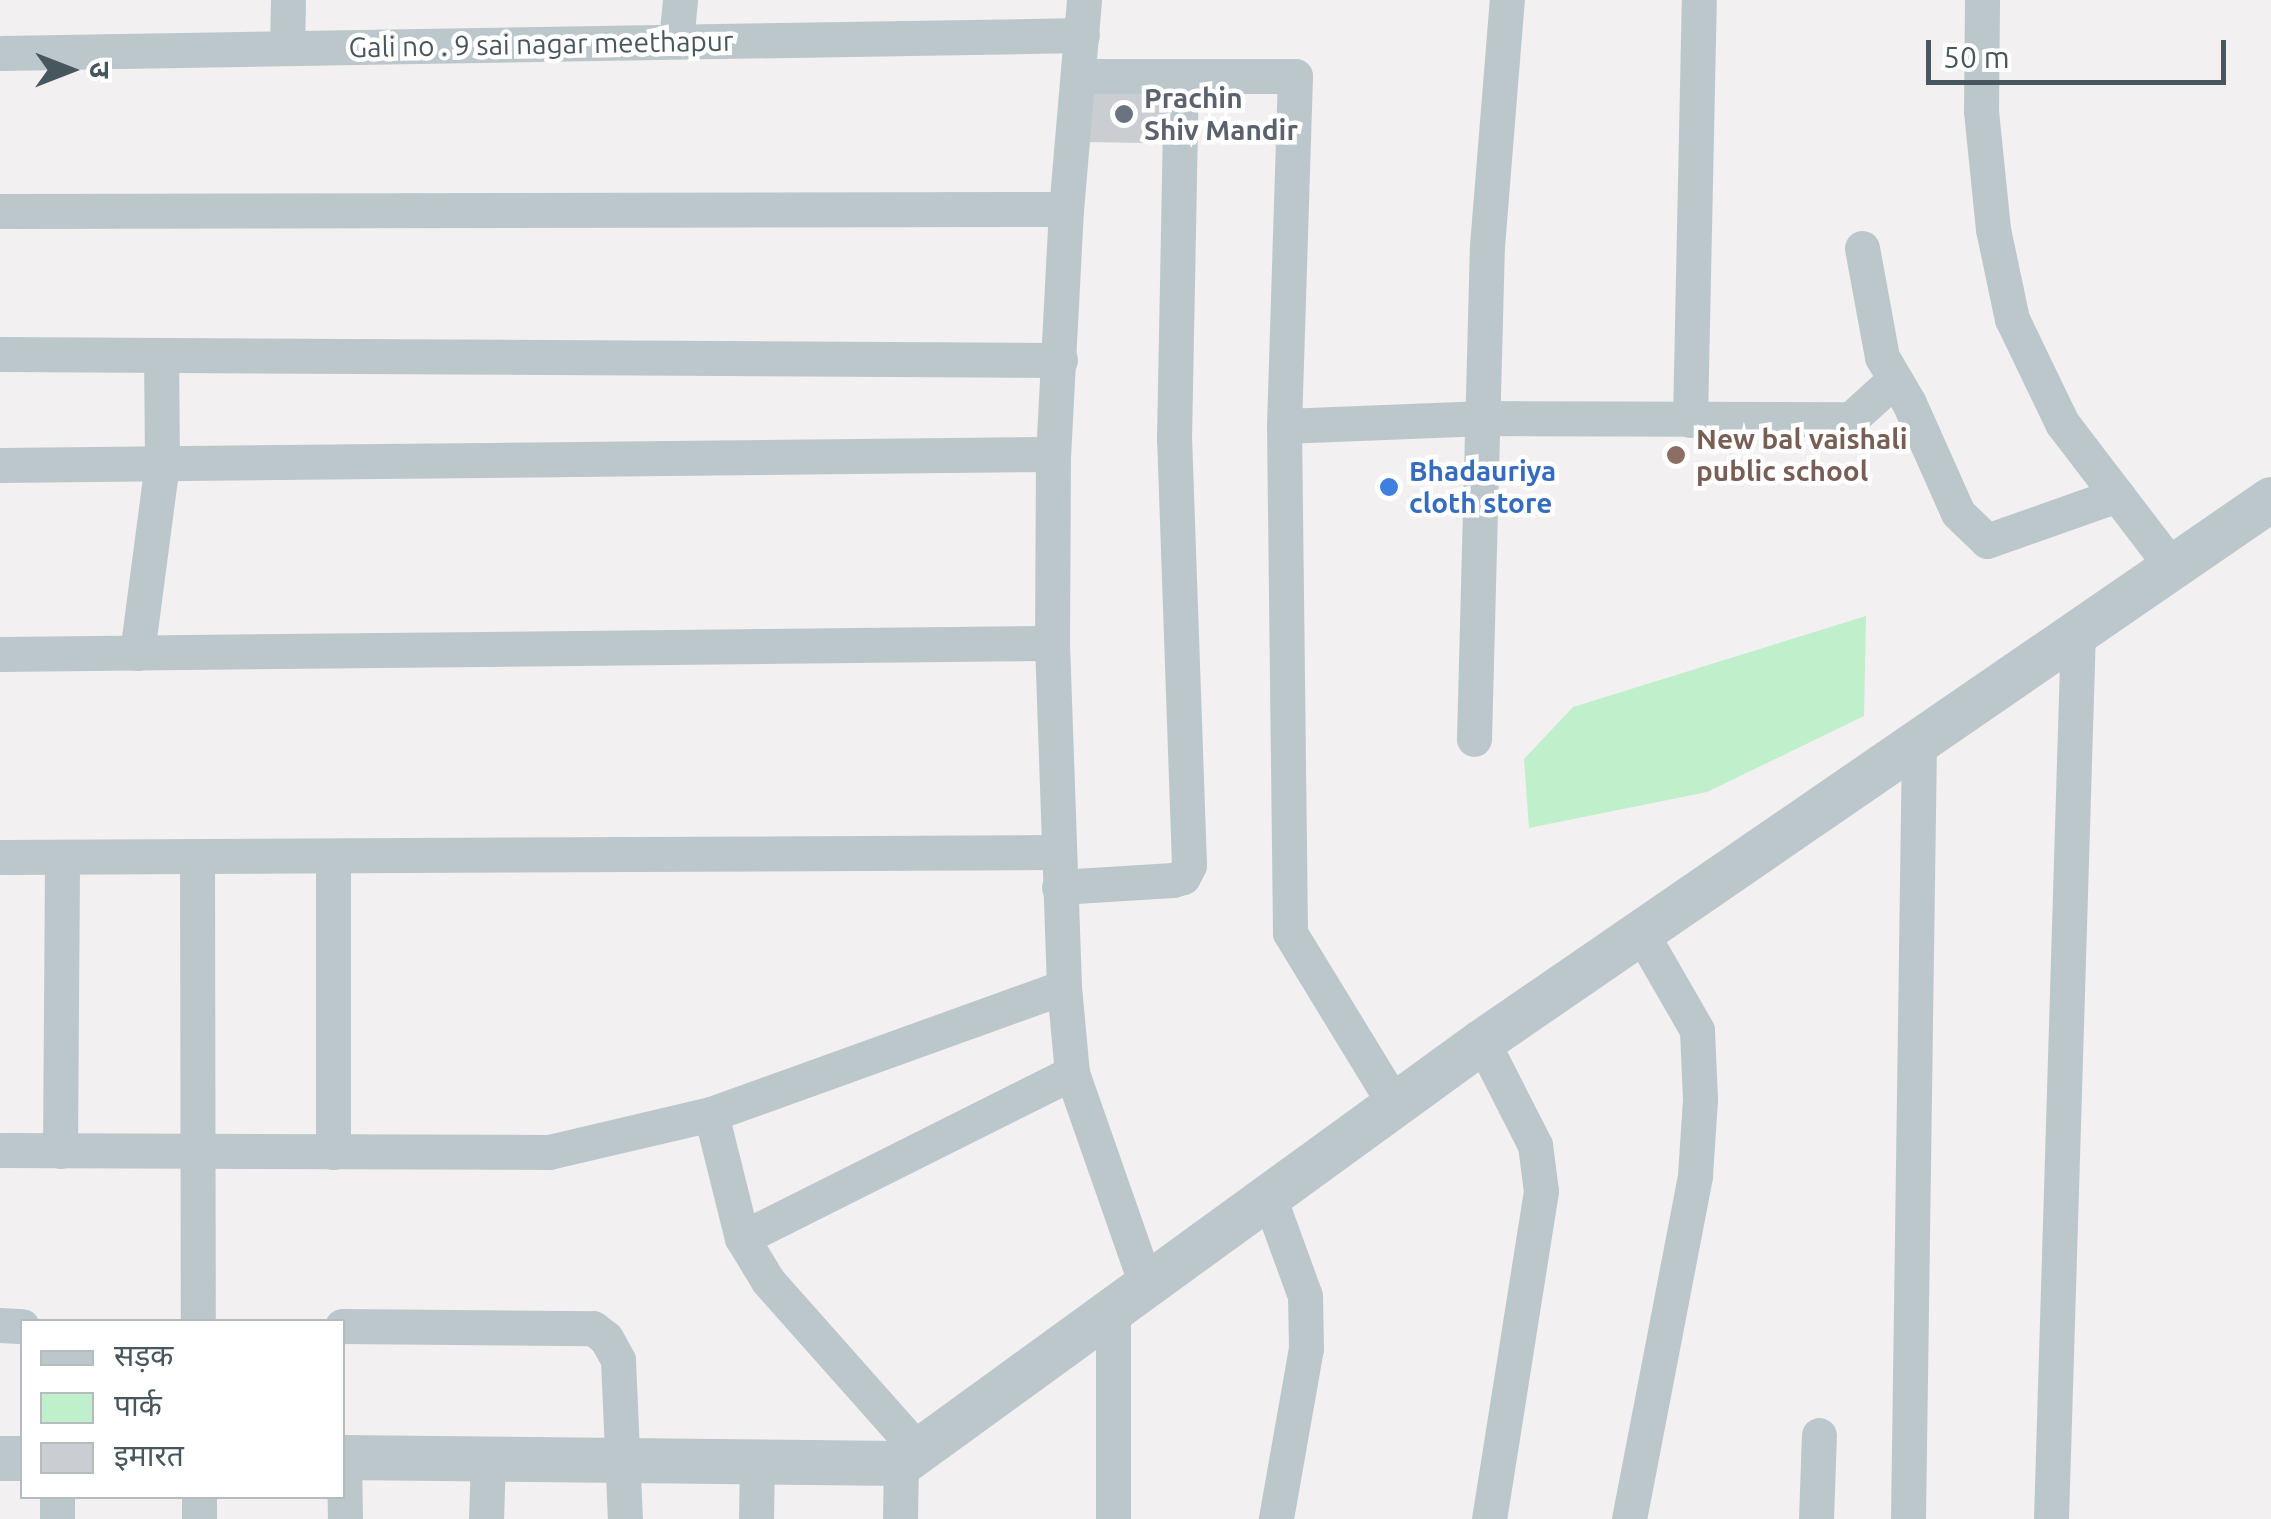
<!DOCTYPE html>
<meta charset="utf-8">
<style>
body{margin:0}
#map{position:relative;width:2271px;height:1519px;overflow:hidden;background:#f2f0f0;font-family:Ubuntu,"Noto Sans Devanagari",sans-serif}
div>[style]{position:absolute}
.green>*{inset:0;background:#c0efcb}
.building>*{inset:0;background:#caced2;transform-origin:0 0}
.minor>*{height:35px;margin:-17.5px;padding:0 17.5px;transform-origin:17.5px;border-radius:17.5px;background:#bcc7cc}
.tertiary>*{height:45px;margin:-22.5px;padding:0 22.5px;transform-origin:22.5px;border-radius:22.5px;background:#bcc7cc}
.dots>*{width:28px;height:28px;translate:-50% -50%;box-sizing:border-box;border:5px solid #fff;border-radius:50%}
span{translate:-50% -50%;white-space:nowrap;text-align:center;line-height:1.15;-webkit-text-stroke:9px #fff;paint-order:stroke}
.street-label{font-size:28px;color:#48565d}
.worship-label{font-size:28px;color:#5b616d;font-weight:700}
.left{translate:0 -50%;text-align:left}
.education-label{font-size:28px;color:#785e54;font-weight:700}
.shop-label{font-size:28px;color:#366cbe;font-weight:700}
.legend{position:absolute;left:20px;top:1319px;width:325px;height:180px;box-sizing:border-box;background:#fff;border:2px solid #b6bbbe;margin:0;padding:12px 18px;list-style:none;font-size:30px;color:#48565d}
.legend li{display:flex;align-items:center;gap:20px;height:50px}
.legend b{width:50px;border:2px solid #b6bbbe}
.north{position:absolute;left:20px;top:20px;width:100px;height:100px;-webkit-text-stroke:8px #fff;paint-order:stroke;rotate:90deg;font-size:28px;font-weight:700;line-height:40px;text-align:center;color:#48565d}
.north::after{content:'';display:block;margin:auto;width:35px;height:45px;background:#48565d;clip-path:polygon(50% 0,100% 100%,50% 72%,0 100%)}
.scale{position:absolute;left:1926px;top:40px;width:300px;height:45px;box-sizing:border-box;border:5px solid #48565d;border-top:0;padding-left:12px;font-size:30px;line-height:35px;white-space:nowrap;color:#48565d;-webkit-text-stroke:8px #fff;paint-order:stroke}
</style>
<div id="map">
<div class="green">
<div style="clip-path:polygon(1866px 616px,1864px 716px,1707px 792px,1529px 828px,1524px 759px,1573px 707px)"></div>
</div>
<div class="building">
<div style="left:1085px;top:84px;width:79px;height:58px;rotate:1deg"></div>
</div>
<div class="minor">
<div style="left:1084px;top:0;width:210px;rotate:94.9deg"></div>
<div style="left:1066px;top:209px;width:245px;rotate:93deg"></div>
<div style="left:1053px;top:454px;width:189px;rotate:90.3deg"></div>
<div style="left:1052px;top:643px;width:344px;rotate:88deg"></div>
<div style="left:1064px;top:987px;width:86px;rotate:84.7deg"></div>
<div style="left:1072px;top:1073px;width:227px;rotate:70.7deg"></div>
<div style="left:1982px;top:0;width:111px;rotate:90.5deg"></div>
<div style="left:1981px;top:111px;width:119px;rotate:84.2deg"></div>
<div style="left:1993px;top:229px;width:92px;rotate:78.1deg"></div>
<div style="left:2012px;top:319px;width:115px;rotate:64.3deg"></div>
<div style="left:2062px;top:423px;width:181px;rotate:52.6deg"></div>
<div style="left:676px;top:41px;width:41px;rotate:-84.4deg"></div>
<div style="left:287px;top:48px;width:48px;rotate:-88.8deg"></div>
<div style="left:0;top:53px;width:1082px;rotate:-0.95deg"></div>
<div style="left:1078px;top:76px;width:217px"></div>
<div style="left:1295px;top:76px;width:350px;rotate:91.8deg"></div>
<div style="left:1284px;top:426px;width:507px;rotate:89.32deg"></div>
<div style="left:1290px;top:933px;width:202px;rotate:58.6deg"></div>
<div style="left:0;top:211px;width:1066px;rotate:-0.11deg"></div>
<div style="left:1862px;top:248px;width:111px;rotate:79.6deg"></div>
<div style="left:1882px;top:357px;width:53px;rotate:59.6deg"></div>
<div style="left:1909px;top:403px;width:120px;rotate:66deg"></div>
<div style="left:1958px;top:513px;width:40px;rotate:44deg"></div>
<div style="left:1987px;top:541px;width:138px;rotate:-19.5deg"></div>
<div style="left:0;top:354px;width:1060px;rotate:0.32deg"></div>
<div style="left:1690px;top:420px;width:420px;rotate:-88.8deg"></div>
<div style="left:1284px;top:426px;width:200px;rotate:-2.3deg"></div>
<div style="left:1484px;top:418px;width:367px;rotate:0.2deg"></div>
<div style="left:1851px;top:419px;width:59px;rotate:-42.3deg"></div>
<div style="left:0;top:465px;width:1053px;rotate:-0.6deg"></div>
<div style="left:137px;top:653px;width:192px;rotate:-82.5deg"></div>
<div style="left:162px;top:463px;width:108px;rotate:-90.5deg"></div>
<div style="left:0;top:654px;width:1052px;rotate:-0.6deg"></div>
<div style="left:1474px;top:739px;width:493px;rotate:-88.5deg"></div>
<div style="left:1487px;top:246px;width:247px;rotate:-85.4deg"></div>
<div style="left:0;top:857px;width:1058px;rotate:-0.27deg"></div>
<div style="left:197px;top:857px;width:465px;rotate:89.9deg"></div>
<div style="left:333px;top:857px;width:295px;rotate:90deg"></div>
<div style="left:1059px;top:887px;width:114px;rotate:-3.5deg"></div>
<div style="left:1173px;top:880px;width:10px;rotate:-17deg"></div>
<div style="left:1183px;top:877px;width:13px;rotate:-63deg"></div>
<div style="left:1189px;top:865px;width:426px;rotate:-92deg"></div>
<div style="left:1174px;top:439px;width:363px;rotate:-88.9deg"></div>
<div style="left:1482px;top:1041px;width:117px;rotate:63deg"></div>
<div style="left:1535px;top:1145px;width:46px;rotate:82.6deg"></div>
<div style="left:1541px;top:1191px;width:332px;rotate:99deg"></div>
<div style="left:711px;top:1114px;width:128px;rotate:76deg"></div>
<div style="left:742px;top:1238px;width:50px;rotate:58.8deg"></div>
<div style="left:768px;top:1281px;width:227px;rotate:48.4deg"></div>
<div style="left:0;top:1150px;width:549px;rotate:0.21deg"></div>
<div style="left:549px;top:1152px;width:166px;rotate:-13.2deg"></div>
<div style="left:711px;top:1114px;width:375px;rotate:-19.8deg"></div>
<div style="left:60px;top:1151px;width:294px;rotate:-89.6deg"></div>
<div style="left:1269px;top:1197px;width:105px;rotate:70deg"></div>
<div style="left:1305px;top:1296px;width:52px;rotate:88.9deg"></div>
<div style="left:1306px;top:1348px;width:174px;rotate:100deg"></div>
<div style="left:742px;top:1238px;width:369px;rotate:-26.6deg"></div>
<div style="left:1113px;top:1311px;width:208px;rotate:90deg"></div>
<div style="left:0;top:1325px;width:22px;rotate:3deg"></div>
<div style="left:342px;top:1326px;width:251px;rotate:0.5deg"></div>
<div style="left:593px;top:1328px;width:16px;rotate:38deg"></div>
<div style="left:606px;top:1338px;width:25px;rotate:61deg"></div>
<div style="left:618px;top:1360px;width:159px;rotate:87.5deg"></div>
<div style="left:344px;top:1457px;width:62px;rotate:89.1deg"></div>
<div style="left:57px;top:1496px;width:23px;rotate:90deg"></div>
<div style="left:199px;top:1496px;width:23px;rotate:90deg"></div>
<div style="left:486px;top:1519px;width:60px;rotate:-88.1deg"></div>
<div style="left:756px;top:1519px;width:57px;rotate:-89deg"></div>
<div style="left:900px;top:1519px;width:56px;rotate:-89deg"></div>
<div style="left:1629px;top:1519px;width:350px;rotate:-79.1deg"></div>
<div style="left:1695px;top:1175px;width:76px;rotate:-86.2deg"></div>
<div style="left:1700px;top:1099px;width:69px;rotate:-92.5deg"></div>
<div style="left:1697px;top:1030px;width:114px;rotate:-119.9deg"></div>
<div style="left:1816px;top:1519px;width:84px;rotate:-88deg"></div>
<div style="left:1908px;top:1519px;width:781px;rotate:-89.19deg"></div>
<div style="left:2051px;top:1519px;width:887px;rotate:-88.26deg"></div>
</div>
<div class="tertiary">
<div style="left:342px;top:1457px;width:559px;rotate:0.61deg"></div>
<div style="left:901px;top:1463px;width:718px;rotate:-35.99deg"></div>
<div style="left:1482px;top:1041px;width:957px;rotate:-34.49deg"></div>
<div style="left:0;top:1458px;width:22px"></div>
</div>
<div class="dots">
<div style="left:1124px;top:114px;background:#6b7280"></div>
<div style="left:1676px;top:455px;background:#8d6e63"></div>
<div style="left:1389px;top:487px;background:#3f7fe0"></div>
</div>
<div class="street-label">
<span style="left:541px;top:44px;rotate:-1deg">Gali no . 9 sai nagar meethapur</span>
</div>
<div class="worship-label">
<span class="left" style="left:1144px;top:114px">Prachin<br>Shiv Mandir</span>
</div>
<div class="education-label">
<span class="left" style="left:1696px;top:455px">New bal vaishali<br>public school</span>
</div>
<div class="shop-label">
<span class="left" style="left:1409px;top:487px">Bhadauriya<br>cloth store</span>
</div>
<ul class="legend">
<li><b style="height:12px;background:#bcc7cc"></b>सड़क</li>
<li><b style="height:28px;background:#c0efcb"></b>पार्क</li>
<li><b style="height:28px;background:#caced2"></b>इमारत</li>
</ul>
<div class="north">उ</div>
<div class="scale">50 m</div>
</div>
